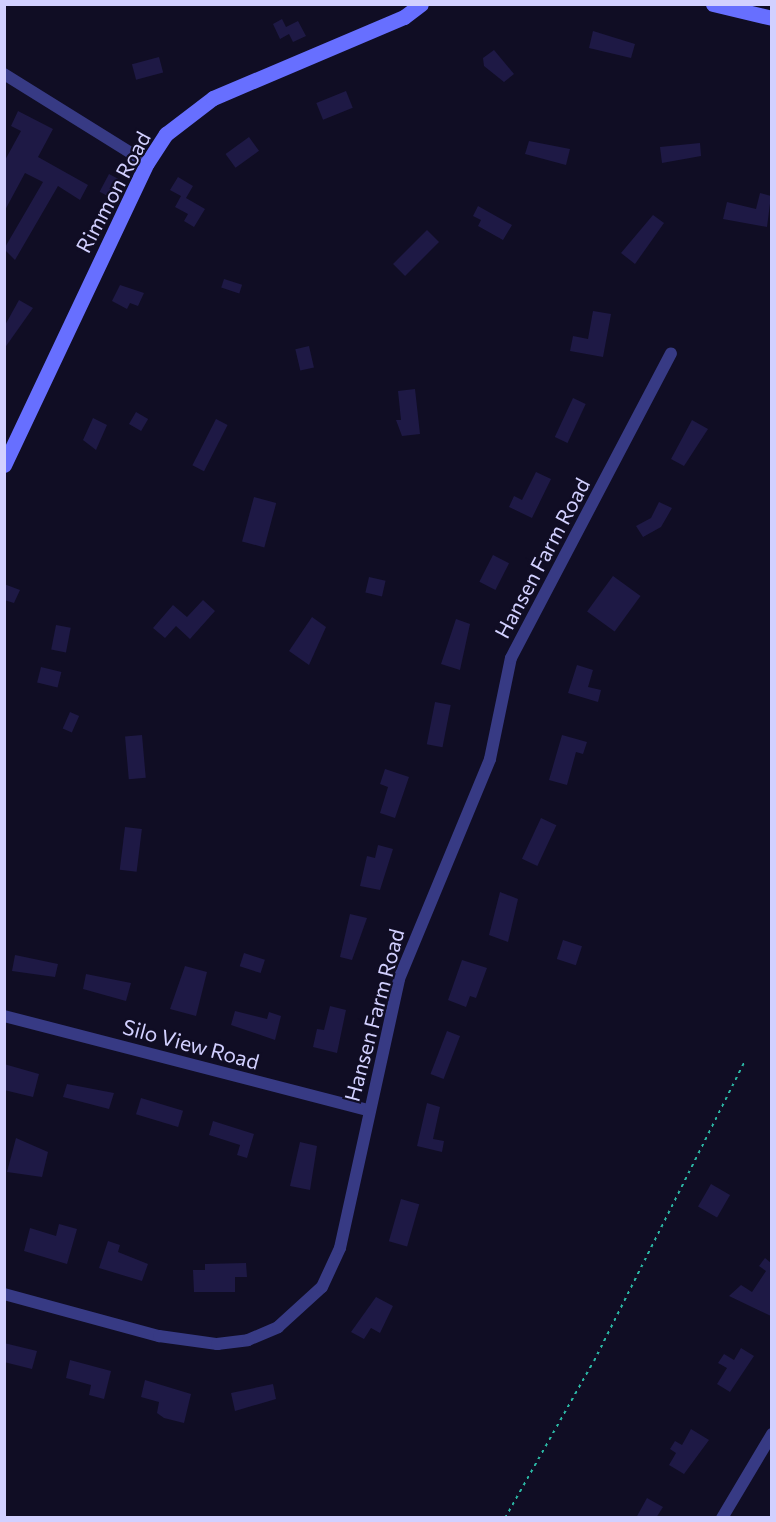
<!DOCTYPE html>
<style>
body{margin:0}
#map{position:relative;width:776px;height:1522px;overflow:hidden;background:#100d24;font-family:Commissioner,sans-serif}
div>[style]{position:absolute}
.building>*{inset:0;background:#1e1945;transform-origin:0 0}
.path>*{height:2px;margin-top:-1px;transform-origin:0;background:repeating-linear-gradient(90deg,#2bb8a5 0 3px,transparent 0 7.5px)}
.street>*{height:12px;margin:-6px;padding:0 6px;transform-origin:6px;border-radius:6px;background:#373a84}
.secondary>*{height:15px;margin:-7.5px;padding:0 7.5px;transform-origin:7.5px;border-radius:7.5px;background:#676fff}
span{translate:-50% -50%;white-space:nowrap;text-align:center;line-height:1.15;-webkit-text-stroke:4.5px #100d24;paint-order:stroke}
.street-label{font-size:21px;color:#d2d0ff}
.frame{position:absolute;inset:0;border:6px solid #d2d0ff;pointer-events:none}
</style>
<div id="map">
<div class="building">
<div style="clip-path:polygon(282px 19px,286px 27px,298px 21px,306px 36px,293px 42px,289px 34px,280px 39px,273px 24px)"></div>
<div style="clip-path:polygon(593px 31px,635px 44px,631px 58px,589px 48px)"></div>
<div style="clip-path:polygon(494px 50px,514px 74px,504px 82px,484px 66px,483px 58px)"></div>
<div style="left:159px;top:57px;width:16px;height:28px;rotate:75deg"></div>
<div style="left:346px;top:91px;width:18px;height:32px;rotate:68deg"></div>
<div style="clip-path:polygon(18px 111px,53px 129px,38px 157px,88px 185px,80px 200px,58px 186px,15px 260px,4px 249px,43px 182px,25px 173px,4px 212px,4px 162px,21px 131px,11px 126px)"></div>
<div style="left:249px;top:137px;width:17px;height:29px;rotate:54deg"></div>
<div style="clip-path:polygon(529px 141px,570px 149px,566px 165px,525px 154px)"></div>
<div style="clip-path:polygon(700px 143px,701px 156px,662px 163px,660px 147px)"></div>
<div style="left:109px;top:174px;width:15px;height:20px;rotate:28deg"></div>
<div style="clip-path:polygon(178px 177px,193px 186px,186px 198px,205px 209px,194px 227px,184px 221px,188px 214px,175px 207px,181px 196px,170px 190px)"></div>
<div style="clip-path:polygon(760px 193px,771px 196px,767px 227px,723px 219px,727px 202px,756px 209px)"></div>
<div style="clip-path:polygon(478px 206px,512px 225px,503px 240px,478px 226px,481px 220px,473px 216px)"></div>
<div style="clip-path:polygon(653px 215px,664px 223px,635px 264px,621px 253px)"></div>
<div style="left:427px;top:230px;width:17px;height:48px;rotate:45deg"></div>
<div style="left:224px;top:279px;width:19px;height:9px;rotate:18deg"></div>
<div style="clip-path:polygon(120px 285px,144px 293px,138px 306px,130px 303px,127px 309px,112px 301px)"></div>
<div style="clip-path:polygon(19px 300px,33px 308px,4px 349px,4px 327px)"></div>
<div style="clip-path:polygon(593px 311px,611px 314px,603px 357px,570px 351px,573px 336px,588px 339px)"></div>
<div style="left:309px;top:346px;width:22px;height:14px;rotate:77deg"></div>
<div style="clip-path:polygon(415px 389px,420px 434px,402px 436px,396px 420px,401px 420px,398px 391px)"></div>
<div style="left:573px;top:398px;width:14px;height:43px;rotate:25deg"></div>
<div style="left:136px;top:412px;width:14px;height:14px;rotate:30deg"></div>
<div style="clip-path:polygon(93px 418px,107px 425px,96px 450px,83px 440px)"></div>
<div style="left:216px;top:419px;width:13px;height:52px;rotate:27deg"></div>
<div style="clip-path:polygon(692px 420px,708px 429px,684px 466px,671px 459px)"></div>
<div style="clip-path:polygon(536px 472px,551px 479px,532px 518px,509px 507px,514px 496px,522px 500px)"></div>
<div style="left:254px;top:497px;width:23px;height:46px;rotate:15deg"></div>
<div style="clip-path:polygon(659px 502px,672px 508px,661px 527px,643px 537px,636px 526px,651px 518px)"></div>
<div style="left:493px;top:555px;width:18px;height:30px;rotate:27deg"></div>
<div style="left:613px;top:576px;width:34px;height:44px;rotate:36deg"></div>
<div style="left:369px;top:577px;width:17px;height:16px;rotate:13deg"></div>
<div style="clip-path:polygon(4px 584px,20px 590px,14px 603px,4px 600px)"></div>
<div style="clip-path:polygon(203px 600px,215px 611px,190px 639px,176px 626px,165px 638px,153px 628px,173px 605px,187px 617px)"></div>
<div style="clip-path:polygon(312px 617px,326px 627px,309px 665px,289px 651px)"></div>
<div style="clip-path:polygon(456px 619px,470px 624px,460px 670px,441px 664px)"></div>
<div style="left:56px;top:625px;width:15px;height:25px;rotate:11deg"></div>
<div style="clip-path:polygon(577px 665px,593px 670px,588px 687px,601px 690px,598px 702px,568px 693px)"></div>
<div style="left:41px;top:667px;width:21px;height:16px;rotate:14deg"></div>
<div style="left:435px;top:702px;width:16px;height:43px;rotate:11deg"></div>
<div style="left:70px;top:712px;width:10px;height:18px;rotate:24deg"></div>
<div style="left:142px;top:735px;width:43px;height:17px;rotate:85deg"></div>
<div style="clip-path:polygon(562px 735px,587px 742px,583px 754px,576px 752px,567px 785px,549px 780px)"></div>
<div style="clip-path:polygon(385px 769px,409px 777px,395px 818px,380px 813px,388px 787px,380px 784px)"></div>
<div style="left:541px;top:818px;width:17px;height:45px;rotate:25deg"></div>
<div style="left:125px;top:827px;width:17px;height:43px;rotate:7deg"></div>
<div style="clip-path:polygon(378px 845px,393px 849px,380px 890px,360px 886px,367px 856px,375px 858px)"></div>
<div style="clip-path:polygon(500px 892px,518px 899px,508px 942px,489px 935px)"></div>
<div style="clip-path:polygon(350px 914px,367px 918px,352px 960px,340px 957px)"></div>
<div style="left:563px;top:940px;width:20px;height:20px;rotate:18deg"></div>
<div style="left:244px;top:953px;width:22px;height:14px;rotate:18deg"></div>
<div style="clip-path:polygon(15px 955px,58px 964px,55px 977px,12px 971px)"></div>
<div style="clip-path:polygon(462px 960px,487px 968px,476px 998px,470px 996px,466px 1007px,448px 1000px)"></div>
<div style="clip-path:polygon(185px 966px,207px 972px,196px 1016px,170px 1009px)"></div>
<div style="clip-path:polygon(86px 974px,131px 983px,126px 1001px,83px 989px)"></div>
<div style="clip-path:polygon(330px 1006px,346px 1010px,337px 1053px,313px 1047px,317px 1029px,324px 1030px)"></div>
<div style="clip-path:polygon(235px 1011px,267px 1019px,269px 1012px,281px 1016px,275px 1040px,231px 1025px)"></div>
<div style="left:447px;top:1031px;width:14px;height:46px;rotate:21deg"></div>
<div style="clip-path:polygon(4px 1064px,39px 1074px,33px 1097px,4px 1090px)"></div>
<div style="clip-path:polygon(67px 1084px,114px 1093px,109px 1109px,63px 1097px)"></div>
<div style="left:141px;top:1098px;width:44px;height:17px;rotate:17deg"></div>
<div style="clip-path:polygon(427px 1103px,440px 1107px,433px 1139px,444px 1141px,442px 1152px,417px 1146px)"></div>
<div style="clip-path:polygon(213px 1121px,254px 1134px,247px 1158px,237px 1155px,240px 1145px,209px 1135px)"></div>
<div style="clip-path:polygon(16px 1138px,48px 1152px,42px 1177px,7px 1172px)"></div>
<div style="clip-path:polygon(300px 1142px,317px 1146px,310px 1190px,290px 1186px)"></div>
<div style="left:711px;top:1184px;width:22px;height:26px;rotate:30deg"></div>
<div style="left:401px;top:1199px;width:19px;height:44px;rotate:16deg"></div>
<div style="clip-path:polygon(59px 1224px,77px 1229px,67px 1264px,24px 1251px,30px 1228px,56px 1236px)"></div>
<div style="clip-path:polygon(108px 1241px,120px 1245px,118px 1252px,148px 1264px,142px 1281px,99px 1268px)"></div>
<div style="clip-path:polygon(765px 1258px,771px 1263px,771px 1316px,729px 1296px,741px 1285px,752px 1292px,766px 1271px,759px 1266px)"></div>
<div style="clip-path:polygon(246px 1263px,247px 1277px,235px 1277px,235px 1292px,194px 1292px,193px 1270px,205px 1270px,205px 1264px)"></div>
<div style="clip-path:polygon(376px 1297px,393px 1306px,380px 1333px,371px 1328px,364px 1339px,351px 1332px)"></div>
<div style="clip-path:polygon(4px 1343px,37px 1351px,32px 1369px,4px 1362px)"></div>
<div style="clip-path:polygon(741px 1348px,754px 1356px,730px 1392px,717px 1384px,727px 1368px,718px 1363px,724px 1354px,734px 1360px)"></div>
<div style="clip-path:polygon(70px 1360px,111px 1371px,104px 1399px,89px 1395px,91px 1385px,66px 1378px)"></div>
<div style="clip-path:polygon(145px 1380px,191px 1394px,184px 1423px,164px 1418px,157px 1413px,159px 1402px,141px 1397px)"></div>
<div style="clip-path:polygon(273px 1384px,276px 1399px,235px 1411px,231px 1393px)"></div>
<div style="clip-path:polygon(691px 1429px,709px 1440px,684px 1474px,669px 1465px,676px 1453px,670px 1449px,675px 1441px,682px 1445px)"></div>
<div style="clip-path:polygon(647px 1498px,663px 1507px,656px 1518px,636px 1518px)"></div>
</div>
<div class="path">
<div style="left:505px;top:1518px;width:180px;rotate:-60.5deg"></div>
<div style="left:594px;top:1361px;width:334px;rotate:-63.3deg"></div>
</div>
<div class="street">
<div style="left:4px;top:74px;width:168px;rotate:31.9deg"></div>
<div style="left:4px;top:1016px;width:376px;rotate:14.5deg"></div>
<div style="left:4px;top:1294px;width:161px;rotate:15.2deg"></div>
<div style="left:159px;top:1336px;width:59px;rotate:7.9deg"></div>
<div style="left:217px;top:1344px;width:31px;rotate:-7deg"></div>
<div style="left:248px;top:1340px;width:33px;rotate:-23deg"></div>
<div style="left:278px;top:1327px;width:59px;rotate:-42.3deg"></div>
<div style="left:322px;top:1287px;width:43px;rotate:-65.2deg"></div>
<div style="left:340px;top:1248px;width:275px;rotate:-77.6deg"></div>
<div style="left:399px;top:979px;width:238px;rotate:-67.5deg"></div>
<div style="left:490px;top:759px;width:103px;rotate:-78.3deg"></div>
<div style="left:511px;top:658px;width:344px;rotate:-62.3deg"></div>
<div style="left:722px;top:1518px;width:98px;rotate:-59.2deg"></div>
</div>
<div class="secondary">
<div style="left:713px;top:4px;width:61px;rotate:13.3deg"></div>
<div style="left:4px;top:465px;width:334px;rotate:-64.7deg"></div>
<div style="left:147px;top:163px;width:35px;rotate:-57deg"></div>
<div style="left:166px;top:134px;width:59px;rotate:-37.5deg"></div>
<div style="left:213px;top:98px;width:207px;rotate:-23deg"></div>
<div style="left:404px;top:17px;width:21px;rotate:-37deg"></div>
</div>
<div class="street-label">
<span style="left:113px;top:192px;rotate:-62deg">Rimmon Road</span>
<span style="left:542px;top:558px;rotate:-62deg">Hansen Farm Road</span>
<span style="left:374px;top:1015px;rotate:-75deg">Hansen Farm Road</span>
<span style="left:191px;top:1044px;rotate:15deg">Silo View Road</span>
</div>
<div class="frame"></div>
</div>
